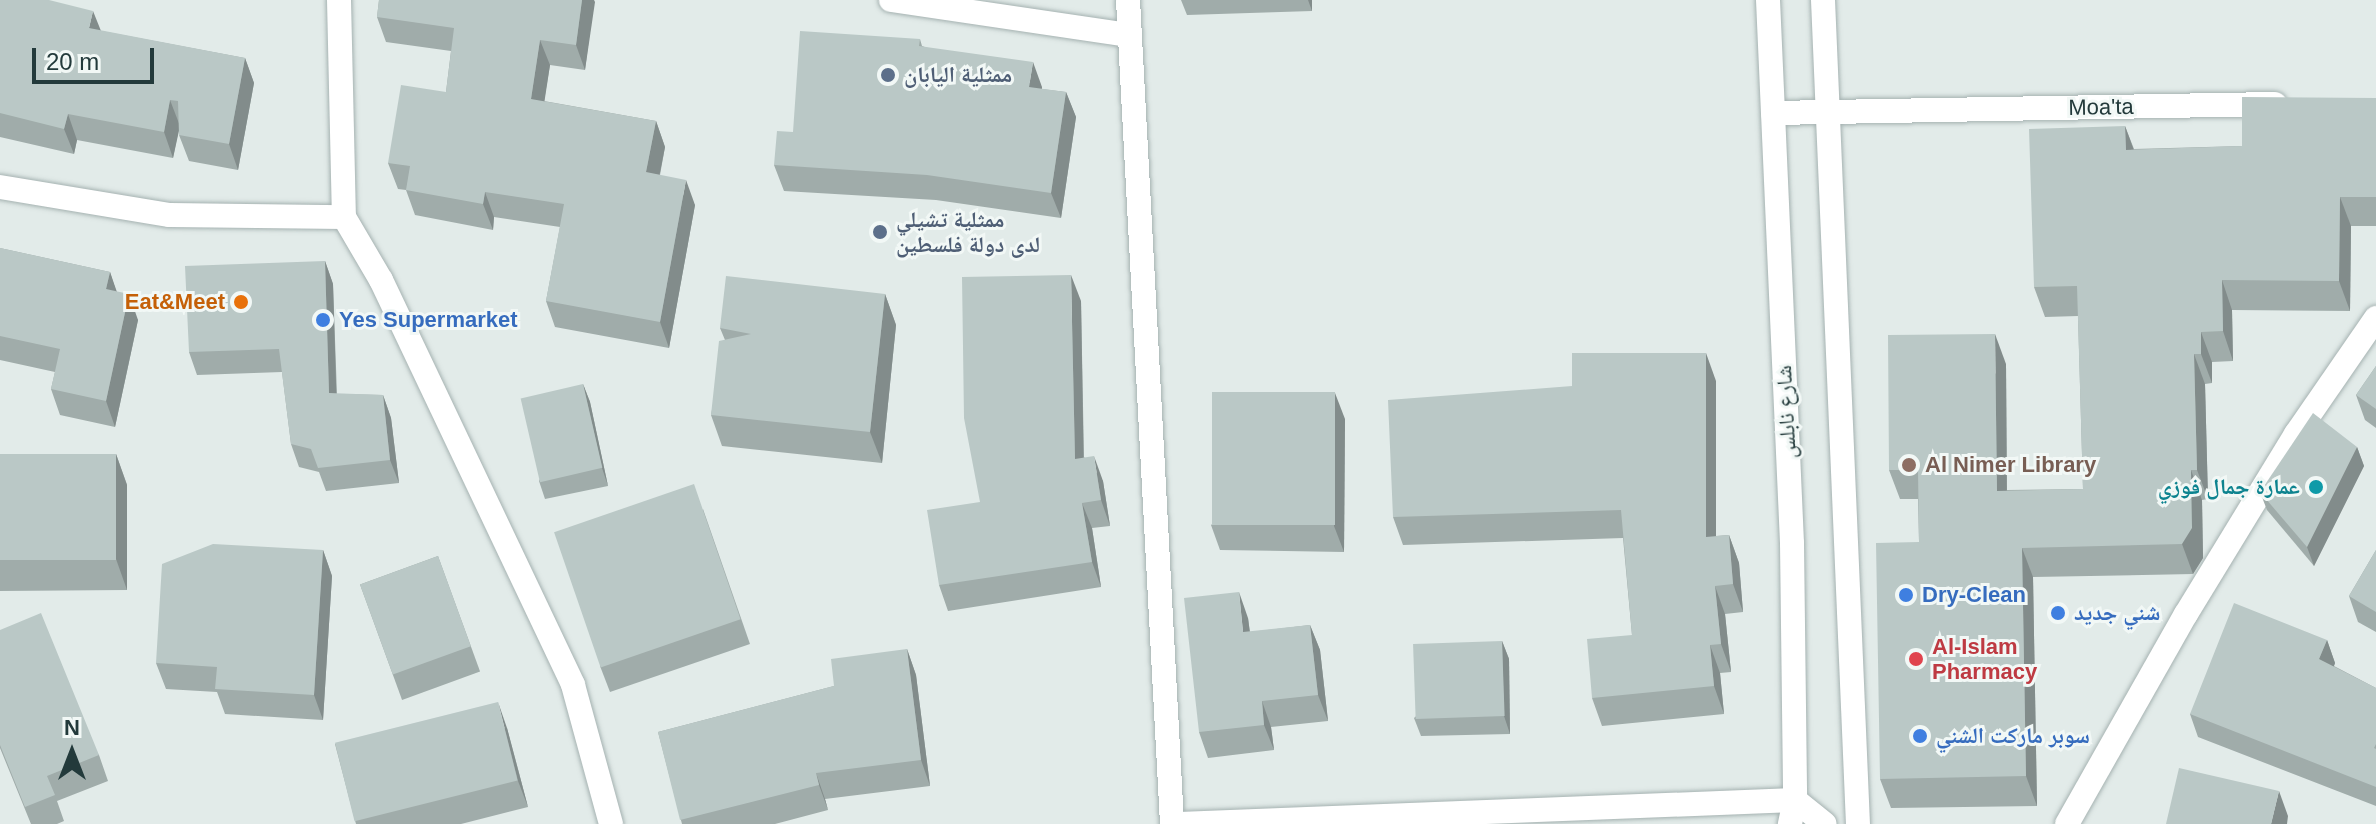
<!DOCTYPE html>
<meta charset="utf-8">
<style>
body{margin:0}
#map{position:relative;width:2376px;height:824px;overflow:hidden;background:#e2ebe9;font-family:Helvetica,"Noto Naskh Arabic",sans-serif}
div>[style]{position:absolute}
.roads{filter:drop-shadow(0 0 2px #a5b2b1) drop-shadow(0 0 2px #a5b2b1)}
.minor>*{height:24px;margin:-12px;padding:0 12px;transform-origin:12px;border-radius:12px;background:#fff}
.secondary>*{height:24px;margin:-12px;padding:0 12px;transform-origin:12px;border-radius:12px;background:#fff}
.wall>*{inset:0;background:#a0acaa;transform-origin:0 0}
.shaded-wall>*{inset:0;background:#828c8b}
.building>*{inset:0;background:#bac8c6;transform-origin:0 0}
.dots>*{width:22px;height:22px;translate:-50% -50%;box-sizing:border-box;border:4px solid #f2f8f6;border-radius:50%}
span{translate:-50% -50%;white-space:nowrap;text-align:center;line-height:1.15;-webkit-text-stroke:6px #f2f8f6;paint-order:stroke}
.service-label{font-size:22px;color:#4e5e75;font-weight:700}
.left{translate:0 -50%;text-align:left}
.street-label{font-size:22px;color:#233a3b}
.food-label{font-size:22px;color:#c56008;font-weight:700}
.right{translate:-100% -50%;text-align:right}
.shop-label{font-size:22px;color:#366cbe;font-weight:700}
.education-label{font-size:22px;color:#785e54;font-weight:700}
.culture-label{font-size:22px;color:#0d838f;font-weight:700}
.health-label{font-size:22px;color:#be3a42;font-weight:700}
.north{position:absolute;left:32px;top:712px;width:80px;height:80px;-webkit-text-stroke:6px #f2f8f6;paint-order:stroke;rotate:0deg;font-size:22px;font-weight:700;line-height:32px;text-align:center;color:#233a3b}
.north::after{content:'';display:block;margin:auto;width:28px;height:36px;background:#233a3b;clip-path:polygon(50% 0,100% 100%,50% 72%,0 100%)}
.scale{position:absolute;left:32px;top:48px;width:122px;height:36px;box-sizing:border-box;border:4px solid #233a3b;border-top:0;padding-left:10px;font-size:24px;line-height:28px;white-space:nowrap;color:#233a3b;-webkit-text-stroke:6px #f2f8f6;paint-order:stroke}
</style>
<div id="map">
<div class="roads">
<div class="minor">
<div style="left:339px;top:0;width:217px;rotate:88.7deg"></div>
<div style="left:344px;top:217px;width:73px;rotate:59.6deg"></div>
<div style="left:381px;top:280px;width:448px;rotate:64.6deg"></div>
<div style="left:573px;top:685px;width:144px;rotate:74.7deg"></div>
<div style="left:891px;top:0;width:241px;rotate:8.4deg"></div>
<div style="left:1128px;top:0;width:825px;rotate:86.94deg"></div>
<div style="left:1773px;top:113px;width:502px;rotate:-1.03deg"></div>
<div style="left:0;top:187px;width:172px;rotate:9.4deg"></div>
<div style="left:170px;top:215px;width:174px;rotate:0.7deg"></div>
<div style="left:1179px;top:824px;width:616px;rotate:-2.23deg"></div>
<div style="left:1795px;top:800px;width:38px;rotate:39deg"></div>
<div style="left:2067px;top:824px;width:241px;rotate:-60.5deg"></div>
<div style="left:2186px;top:614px;width:211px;rotate:-58.6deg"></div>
<div style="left:2296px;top:434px;width:141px;rotate:-55.4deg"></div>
</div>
<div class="secondary">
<div style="left:1768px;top:0;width:544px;rotate:87.47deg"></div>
<div style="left:1792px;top:543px;width:257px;rotate:89.3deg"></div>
<div style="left:1795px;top:800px;width:25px;rotate:102deg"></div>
<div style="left:1823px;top:0;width:825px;rotate:87.57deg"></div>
</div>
</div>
<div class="wall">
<div style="clip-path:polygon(0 0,101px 31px,245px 58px,254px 83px,238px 170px,189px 161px,179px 135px,179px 128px,173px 158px,77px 140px,74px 154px,0 137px)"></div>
<div style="clip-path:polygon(379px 0,594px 0,585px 70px,550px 65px,544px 101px,656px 121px,665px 147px,660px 175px,695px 205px,669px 348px,555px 327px,546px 301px,560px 227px,494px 217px,493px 230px,415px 215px,406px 190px,398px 189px,388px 163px,446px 92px,451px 51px,386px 42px,377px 17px)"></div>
<div style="clip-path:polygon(1181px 0,1312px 0,1312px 11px,1187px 15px)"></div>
<div style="clip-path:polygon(920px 39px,922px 46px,1042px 87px,1042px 89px,1066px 92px,1076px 117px,1061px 218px,936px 200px,784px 191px,774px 165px,793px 132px)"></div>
<div style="clip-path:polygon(2376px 98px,2376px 226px,2351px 226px,2350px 311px,2232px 310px,2233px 361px,2212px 362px,2212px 383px,2205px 384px,2208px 499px,2202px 500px,2203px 558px,2193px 574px,2033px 577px,2037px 806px,1891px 808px,1880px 779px,1919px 542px,1918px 499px,1900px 499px,1889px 470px,2006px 364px,2007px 490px,2083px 489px,2078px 316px,2045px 317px,2034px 287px,2125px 126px,2134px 149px,2242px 146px)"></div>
<div style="clip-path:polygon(0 248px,110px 272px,116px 291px,138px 320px,115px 427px,60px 415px,51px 389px,55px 372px,0 360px)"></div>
<div style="clip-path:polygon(325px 261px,333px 284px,337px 394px,383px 395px,391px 418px,399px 483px,326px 491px,319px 472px,299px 467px,291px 444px,282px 372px,197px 375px,189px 352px)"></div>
<div style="clip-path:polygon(885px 294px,896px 325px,882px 463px,722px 446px,711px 415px,725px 340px,720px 328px)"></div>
<div style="clip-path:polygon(1081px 301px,1084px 457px,1103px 481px,1110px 526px,1092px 528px,1101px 587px,948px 611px,939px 585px)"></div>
<div style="clip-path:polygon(2376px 366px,2376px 428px,2365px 420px,2356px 395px)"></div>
<div style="clip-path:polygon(1716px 381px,1716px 536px,1729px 535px,1739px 563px,1743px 612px,1725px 614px,1731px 672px,1720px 673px,1724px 714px,1602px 726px,1592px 698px,1632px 635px,1623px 538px,1403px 545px,1393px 517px)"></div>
<div style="clip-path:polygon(583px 384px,590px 402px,608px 486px,545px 499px,539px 481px)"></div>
<div style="clip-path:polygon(1345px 419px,1344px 552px,1220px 550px,1211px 525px)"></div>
<div style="clip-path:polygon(2357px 447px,2364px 466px,2314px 566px,2267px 510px,2260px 492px)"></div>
<div style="clip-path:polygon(0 454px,116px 454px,127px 485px,127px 590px,0 591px)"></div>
<div style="clip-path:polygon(703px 509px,750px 644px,610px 692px,600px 666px)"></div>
<div style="clip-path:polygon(323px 550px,332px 576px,323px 720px,225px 714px,217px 692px,166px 689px,156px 663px)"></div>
<div style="clip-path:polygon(2376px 550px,2376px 632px,2358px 622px,2349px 596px)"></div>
<div style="left:438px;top:556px;width:123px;height:83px;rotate:70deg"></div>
<div style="clip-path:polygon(1248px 618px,1250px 632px,1310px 625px,1320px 650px,1328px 721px,1271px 727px,1274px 750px,1208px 758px,1199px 732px)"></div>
<div style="clip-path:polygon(0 630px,99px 755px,108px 781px,57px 801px,64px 821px,57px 824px,31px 824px,0 748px)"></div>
<div style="clip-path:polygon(2327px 640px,2335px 663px,2334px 666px,2376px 688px,2376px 806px,2198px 737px,2190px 714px)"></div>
<div style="clip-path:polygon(1502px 641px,1509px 659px,1510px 734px,1421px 736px,1414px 718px)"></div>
<div style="clip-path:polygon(907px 649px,916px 675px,930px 786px,825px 799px,828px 810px,775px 824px,682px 824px,658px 732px,834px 686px)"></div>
<div style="clip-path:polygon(507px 728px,528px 807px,461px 824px,356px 824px,335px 744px)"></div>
</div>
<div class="shaded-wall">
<div style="clip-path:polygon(582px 0,594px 0,595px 2px,585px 70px,576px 45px)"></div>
<div style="clip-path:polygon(1308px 0,1312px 0,1312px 11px)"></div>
<div style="clip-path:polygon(93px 11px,103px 36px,89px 28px)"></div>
<div style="clip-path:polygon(540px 40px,550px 65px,541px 124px,531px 99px)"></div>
<div style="clip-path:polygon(245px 58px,254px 83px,238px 170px,229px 144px)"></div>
<div style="clip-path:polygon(1033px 62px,1042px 87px,1038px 113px,1029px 87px)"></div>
<div style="clip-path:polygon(1066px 92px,1076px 117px,1061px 218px,1051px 193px)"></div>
<div style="clip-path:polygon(170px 100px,180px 126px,173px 158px,164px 132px)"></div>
<div style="clip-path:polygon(68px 114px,77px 140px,74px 154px,64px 129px)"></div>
<div style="clip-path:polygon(656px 121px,665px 147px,655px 198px,646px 172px)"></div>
<div style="clip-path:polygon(2125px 126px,2136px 156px,2126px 150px)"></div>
<div style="clip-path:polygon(686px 180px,695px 205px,669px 348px,660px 322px)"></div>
<div style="clip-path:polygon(485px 192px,494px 217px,493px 230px,483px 204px)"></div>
<div style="clip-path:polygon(2340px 197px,2351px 226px,2350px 311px,2339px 281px)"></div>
<div style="clip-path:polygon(325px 261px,333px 284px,337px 416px,329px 393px)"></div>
<div style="clip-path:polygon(110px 272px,119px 298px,106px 289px)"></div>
<div style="clip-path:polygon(1071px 275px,1081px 301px,1084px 485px,1075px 459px)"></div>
<div style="clip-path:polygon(2222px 280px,2232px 310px,2233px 361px,2223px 331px)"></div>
<div style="clip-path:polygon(129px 294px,138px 320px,115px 427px,106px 401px)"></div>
<div style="clip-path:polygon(885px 294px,896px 325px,882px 463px,870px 432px)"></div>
<div style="clip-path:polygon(2201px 332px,2212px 362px,2212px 383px,2201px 354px)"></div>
<div style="clip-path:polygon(1995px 334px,2006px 364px,2007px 520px,1997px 491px)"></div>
<div style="clip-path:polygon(1706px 353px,1716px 381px,1716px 565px,1706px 537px)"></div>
<div style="clip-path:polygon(2194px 354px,2205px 384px,2208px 499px,2197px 470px)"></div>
<div style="clip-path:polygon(583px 384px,590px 402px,608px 486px,602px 468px)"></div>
<div style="clip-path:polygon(1335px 393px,1345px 419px,1344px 552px,1334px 526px)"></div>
<div style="clip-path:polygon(383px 395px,391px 418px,399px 483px,390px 460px)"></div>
<div style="clip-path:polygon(2357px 447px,2364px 466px,2314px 566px,2307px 547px)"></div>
<div style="clip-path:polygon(116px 454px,127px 485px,127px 590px,116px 559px)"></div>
<div style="clip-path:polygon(1094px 456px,1103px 481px,1110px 526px,1101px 500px)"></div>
<div style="clip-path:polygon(2191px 470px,2202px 500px,2203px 558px,2193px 574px,2182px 544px)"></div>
<div style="clip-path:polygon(1082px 503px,1092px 528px,1101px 587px,1092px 562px)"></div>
<div style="clip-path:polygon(1729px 535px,1739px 563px,1743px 612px,1733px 584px)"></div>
<div style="clip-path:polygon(2022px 548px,2033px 577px,2037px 806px,2026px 776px)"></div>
<div style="clip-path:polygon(323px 550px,332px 576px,323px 720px,314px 695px)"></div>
<div style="clip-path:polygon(1715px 586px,1725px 614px,1731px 672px,1721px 644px)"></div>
<div style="clip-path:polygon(1239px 592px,1248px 618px,1253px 658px,1243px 632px)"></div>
<div style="clip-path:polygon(1310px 625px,1320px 650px,1328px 721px,1318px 695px)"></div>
<div style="clip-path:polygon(2327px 640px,2335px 663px,2328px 682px,2319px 659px)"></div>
<div style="clip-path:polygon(1502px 641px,1509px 659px,1510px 734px,1504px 716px)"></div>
<div style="clip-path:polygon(1710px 645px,1720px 673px,1724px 714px,1714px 686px)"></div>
<div style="clip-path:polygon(907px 649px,916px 675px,930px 786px,921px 760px)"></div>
<div style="clip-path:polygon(1262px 701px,1271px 727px,1274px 750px,1264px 725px)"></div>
<div style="clip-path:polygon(498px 702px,507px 728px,528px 807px,518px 781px)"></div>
<div style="clip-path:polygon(816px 773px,825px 799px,828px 810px,819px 785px)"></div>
<div style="clip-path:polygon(2279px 791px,2288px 816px,2287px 824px,2271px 824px)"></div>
</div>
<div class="building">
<div style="clip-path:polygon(0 0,49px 0,93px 11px,89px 28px,245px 58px,229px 144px,179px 135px,178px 101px,170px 100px,164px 132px,68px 114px,64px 129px,0 113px)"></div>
<div style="clip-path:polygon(379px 0,582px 0,576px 45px,540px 40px,531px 99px,656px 121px,646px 172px,686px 180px,660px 322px,546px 301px,564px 204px,485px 192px,483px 204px,406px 190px,410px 166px,388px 163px,401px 85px,446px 92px,454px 28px,377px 17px)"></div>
<div style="clip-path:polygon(800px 31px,920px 39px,919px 46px,1033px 62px,1029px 87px,1066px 92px,1051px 193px,927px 175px,774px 165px,777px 131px,793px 132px)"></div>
<div style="clip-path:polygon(2242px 97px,2376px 98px,2376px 197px,2340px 197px,2339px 281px,2222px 280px,2223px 331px,2201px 332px,2201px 354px,2194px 354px,2197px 470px,2191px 470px,2192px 528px,2182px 544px,2022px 548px,2026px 776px,1880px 779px,1876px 543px,1919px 542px,1918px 470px,1889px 470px,1888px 335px,1995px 334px,1997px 491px,2083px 489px,2077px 286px,2034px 287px,2029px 129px,2125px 126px,2126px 150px,2242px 146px)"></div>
<div style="clip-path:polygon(0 248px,110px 272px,106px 289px,129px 294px,106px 401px,51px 389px,60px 349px,0 336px)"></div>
<div style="clip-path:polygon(325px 261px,329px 393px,383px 395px,390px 460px,318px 468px,311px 449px,291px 444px,279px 349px,189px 352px,185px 266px)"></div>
<div style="clip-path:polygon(1071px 275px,1075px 459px,1094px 456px,1101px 500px,1082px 503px,1092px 562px,939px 585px,927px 510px,980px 502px,964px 418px,962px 277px)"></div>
<div style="clip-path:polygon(726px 276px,885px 294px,870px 432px,711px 415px,719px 341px,751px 334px,720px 328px)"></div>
<div style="clip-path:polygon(1572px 353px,1706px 353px,1706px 537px,1729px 535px,1733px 584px,1715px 586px,1721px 644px,1710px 645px,1714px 686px,1592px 698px,1587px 639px,1632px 635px,1621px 510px,1393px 517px,1388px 400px,1572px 386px)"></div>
<div style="clip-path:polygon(2376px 366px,2376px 409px,2356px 395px)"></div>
<div style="left:583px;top:384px;width:86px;height:64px;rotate:77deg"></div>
<div style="left:1212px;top:392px;width:123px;height:133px"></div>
<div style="clip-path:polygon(2313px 413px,2357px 447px,2307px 547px,2260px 492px)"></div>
<div style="left:0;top:454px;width:116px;height:106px"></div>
<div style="left:694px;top:484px;width:143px;height:148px;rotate:71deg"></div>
<div style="clip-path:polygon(213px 544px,323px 550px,314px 695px,215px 689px,217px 667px,156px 663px,162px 564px)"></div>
<div style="clip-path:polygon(2376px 550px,2376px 612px,2349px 596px)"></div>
<div style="left:438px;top:556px;width:96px;height:83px;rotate:70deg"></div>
<div style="clip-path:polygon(1239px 592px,1243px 632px,1310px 625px,1318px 695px,1262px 701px,1264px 725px,1199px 732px,1184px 598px)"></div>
<div style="clip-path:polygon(2234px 603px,2327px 640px,2319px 659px,2376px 688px,2376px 744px,2374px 748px,2376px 749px,2376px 787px,2190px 714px)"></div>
<div style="clip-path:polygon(41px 613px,99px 755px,47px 776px,55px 795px,25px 807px,0 745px,0 630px)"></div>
<div style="left:1502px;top:641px;width:75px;height:89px;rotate:88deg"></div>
<div style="clip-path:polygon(907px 649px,921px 760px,816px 773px,819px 785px,680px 820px,658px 732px,834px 686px,831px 659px)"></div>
<div style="left:498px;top:702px;width:81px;height:168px;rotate:76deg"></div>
<div style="clip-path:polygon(2179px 768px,2279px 791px,2271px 824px,2166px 824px)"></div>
</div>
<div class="dots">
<div style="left:888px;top:75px;background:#5c6f8a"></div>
<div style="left:880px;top:232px;background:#5c6f8a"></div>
<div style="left:241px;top:302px;background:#e8710a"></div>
<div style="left:323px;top:320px;background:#3f7fe0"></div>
<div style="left:1909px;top:465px;background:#8d6e63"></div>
<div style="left:2316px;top:487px;background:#0f9aa8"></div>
<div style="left:1906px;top:595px;background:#3f7fe0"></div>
<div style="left:2058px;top:613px;background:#3f7fe0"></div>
<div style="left:1916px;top:659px;background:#e0444e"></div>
<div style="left:1920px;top:736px;background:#3f7fe0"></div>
</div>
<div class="service-label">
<span class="left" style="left:904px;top:75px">ممثلية اليابان</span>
<span class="left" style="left:896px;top:232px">ممثلية تشيلي<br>لدى دولة فلسطين</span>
</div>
<div class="street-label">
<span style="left:2101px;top:107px;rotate:-1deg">Moa'ta</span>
<span style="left:1786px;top:412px;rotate:-93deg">شارع نابلس</span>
</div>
<div class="food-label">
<span class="right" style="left:225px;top:302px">Eat&amp;Meet</span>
</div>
<div class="shop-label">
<span class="left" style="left:339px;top:320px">Yes Supermarket</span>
<span class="left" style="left:1922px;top:595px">Dry-Clean</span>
<span class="left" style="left:2074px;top:613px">شني جديد</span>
<span class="left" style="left:1936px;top:736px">سوبر ماركت الشني</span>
</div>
<div class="education-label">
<span class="left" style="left:1925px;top:465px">Al Nimer Library</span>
</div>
<div class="culture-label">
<span class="right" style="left:2300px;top:487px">عمارة جمال فوزي</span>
</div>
<div class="health-label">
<span class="left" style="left:1932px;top:659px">Al-Islam<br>Pharmacy</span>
</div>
<div class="north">N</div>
<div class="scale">20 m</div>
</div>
